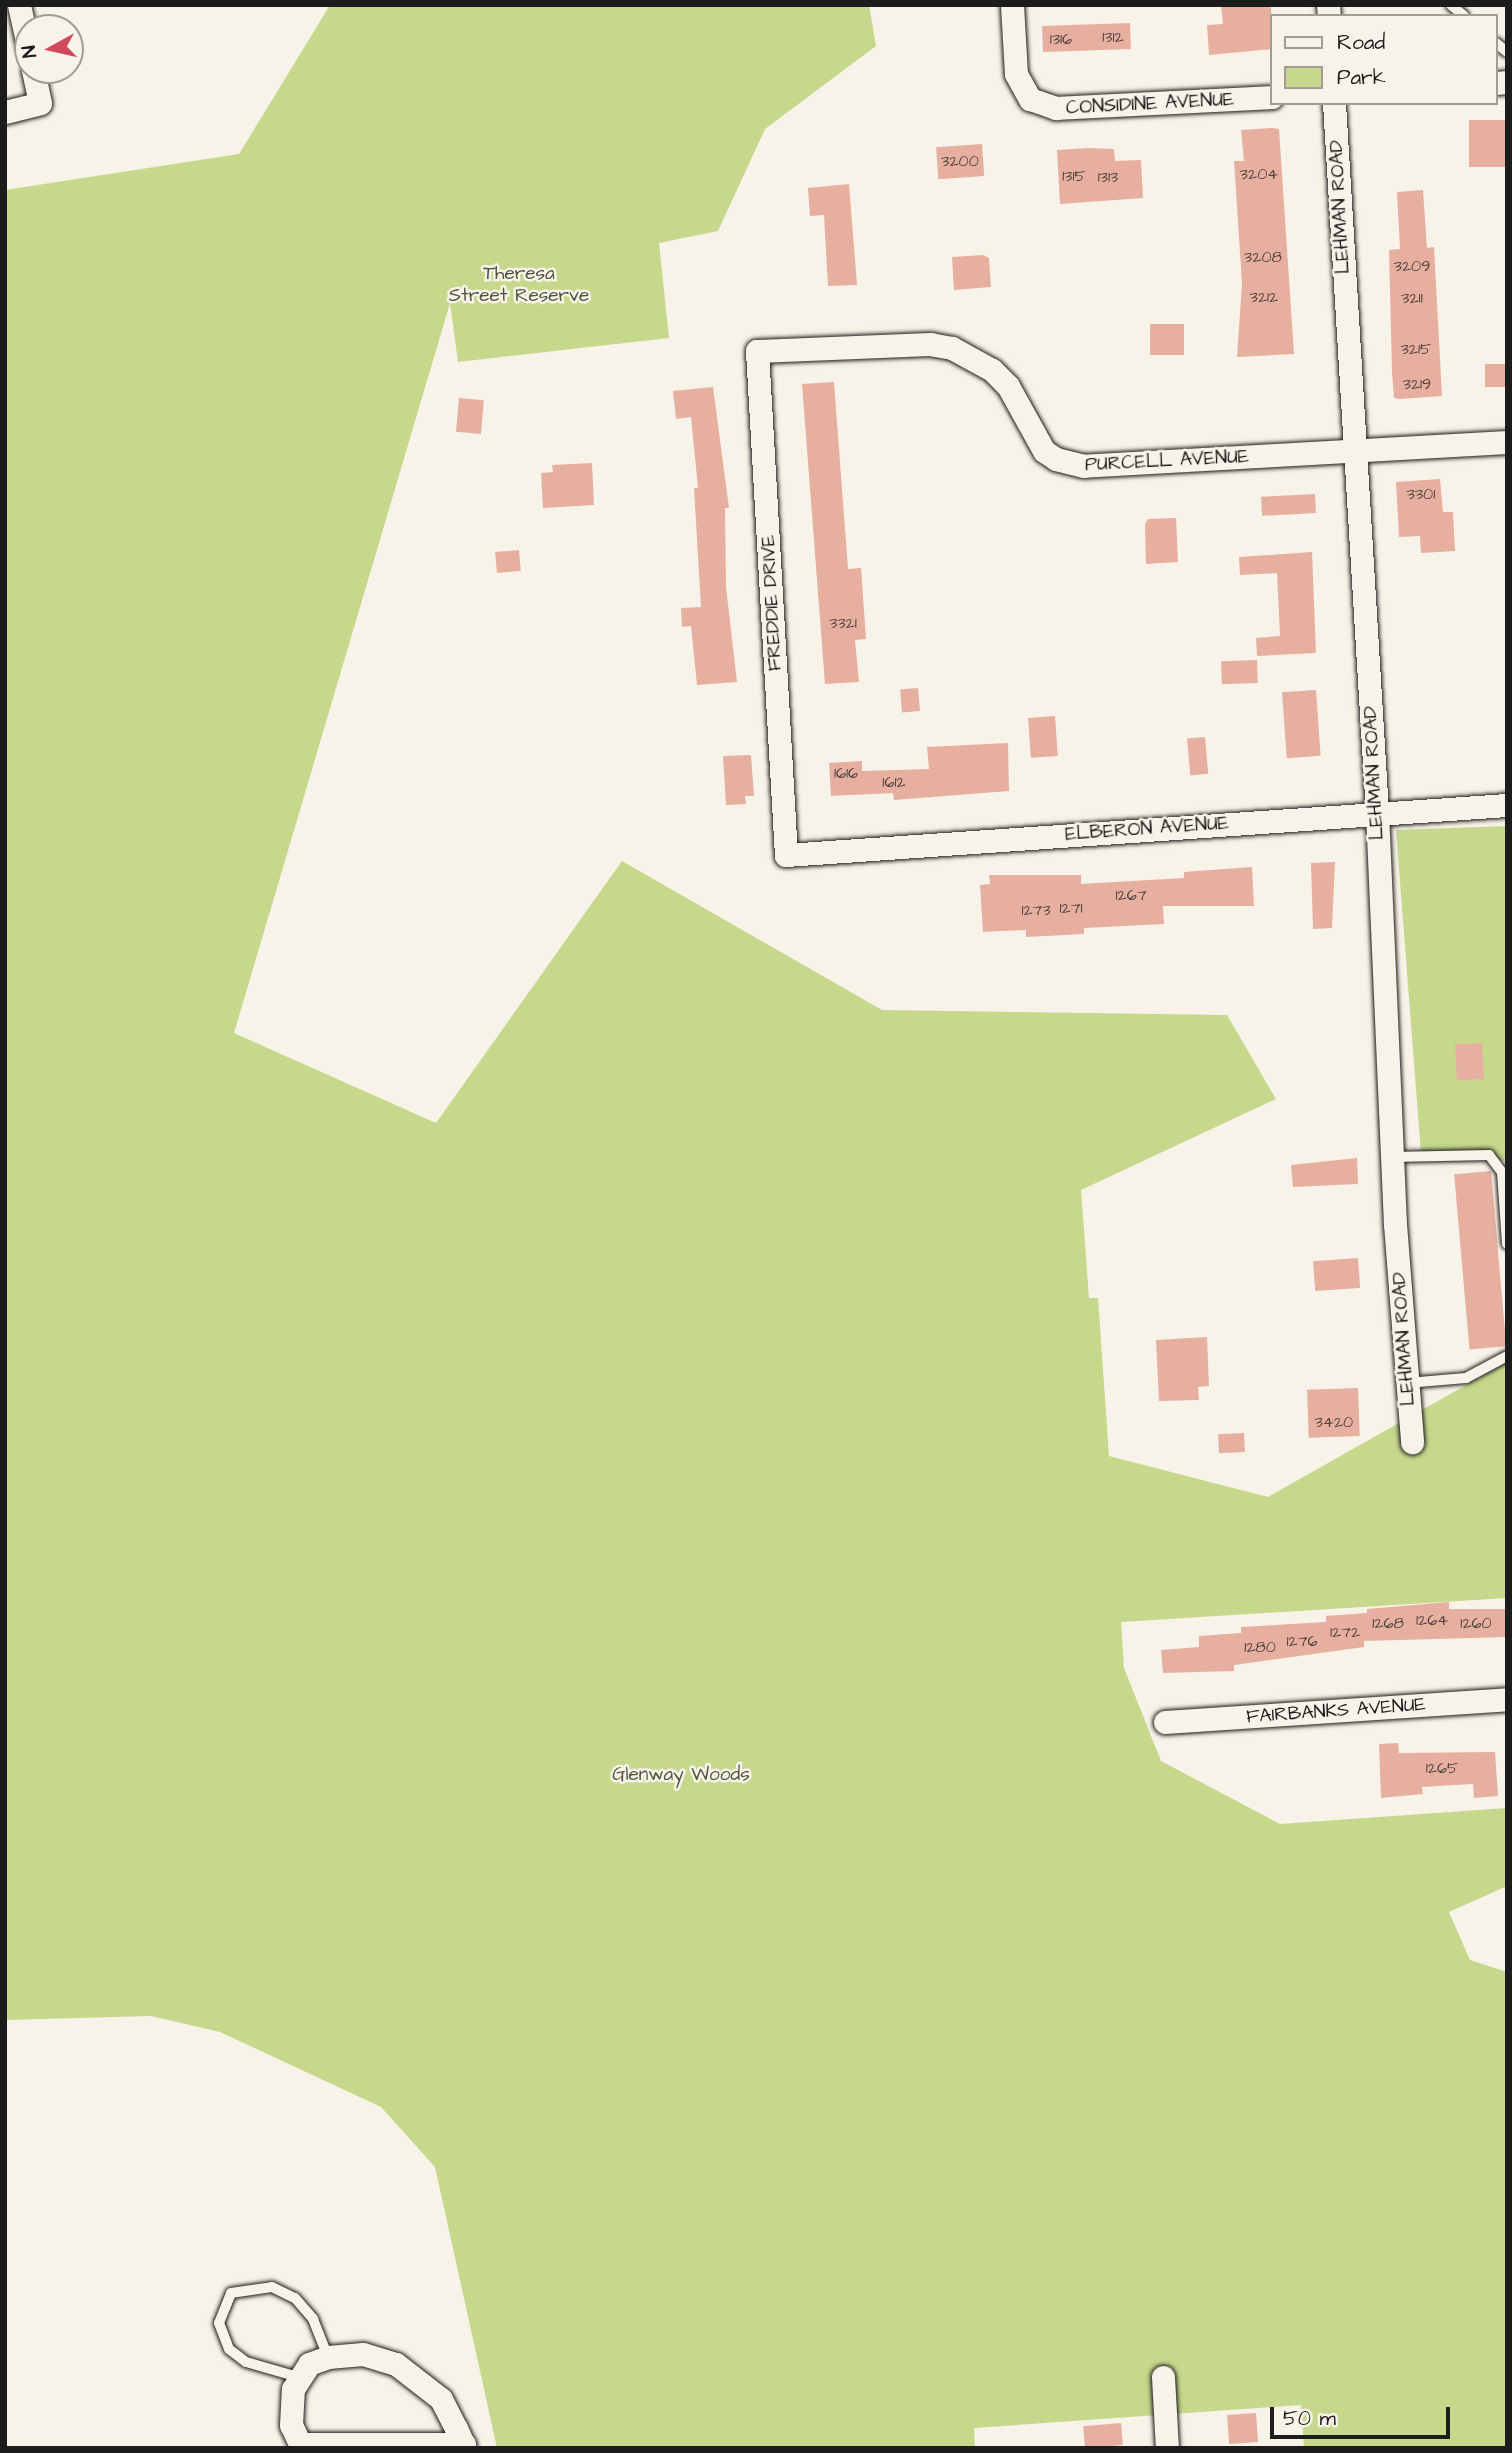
<!DOCTYPE html>
<style>
body{margin:0}
#map{position:relative;width:1512px;height:2453px;overflow:hidden;background:#f7f3e8;font-family:"Architects Daughter",sans-serif}
div>[style]{position:absolute}
.green>*{inset:0;background:#c6d88c}
.building>*{inset:0;background:#e7afa0;transform-origin:0 0}
.roads{filter:drop-shadow(0 0 2px #1c1c1c) drop-shadow(0 0 2px #1c1c1c)}
.lane>*{height:10px;margin:-5px;padding:0 5px;transform-origin:5px;border-radius:5px;background:#f7f3e8}
.street>*{height:23px;margin:-11.5px;padding:0 11.5px;transform-origin:11.5px;border-radius:11.5px;background:#f7f3e8}
span{translate:-50% -50%;white-space:nowrap;text-align:center;line-height:1.15;-webkit-text-stroke:5px #f7f3e8;paint-order:stroke}
.number-label{font-size:16px;color:#4f413d}
.number-label span{-webkit-text-stroke-width:0}
.street-label{font-size:19px;color:#1c1c1c}
.park-label{font-size:19px;color:#4f543e}
.frame{position:absolute;inset:0;border:7px solid #1c1c1c;pointer-events:none}
.legend{position:absolute;left:1270px;top:14px;width:228px;height:91px;box-sizing:border-box;background:#f7f3e8;border:2px solid #9f9d96;margin:0;padding:9px 12px;list-style:none;font-size:21px;color:#1c1c1c}
.legend li{display:flex;align-items:center;gap:14px;height:35px}
.legend b{width:35px;border:2px solid #9f9d96}
.north{position:absolute;left:14px;top:14px;width:70px;height:70px;box-sizing:border-box;background:#f7f3e8;border:2px solid #9f9d96;border-radius:50%;rotate:262deg;font-size:19px;font-weight:700;line-height:28px;text-align:center;color:#1c1c1c}
.north::after{content:'';display:block;margin:auto;width:24px;height:32px;background:#d1495b;clip-path:polygon(50% 0,100% 100%,50% 72%,0 100%)}
.scale{position:absolute;left:1270px;top:2407px;width:180px;height:32px;box-sizing:border-box;border:4px solid #1c1c1c;border-top:0;padding-left:9px;font-size:21px;line-height:24px;white-space:nowrap;color:#1c1c1c;-webkit-text-stroke:5px #f7f3e8;paint-order:stroke}
</style>
<div id="map">
<div class="green">
<div style="clip-path:polygon(330px 5px,869px 5px,876px 46px,765px 129px,718px 231px,659px 243px,669px 338px,458px 362px,450px 303px,234px 1033px,436px 1123px,622px 861px,882px 1010px,1227px 1015px,1276px 1099px,1081px 1190px,1089px 1298px,1098px 1298px,1109px 1456px,1268px 1497px,1507px 1362px,1507px 1598px,1121px 1622px,1124px 1668px,1161px 1761px,1280px 1824px,1507px 1808px,1507px 1886px,1449px 1912px,1470px 1960px,1507px 1972px,1507px 2448px,1304px 2448px,1301px 2405px,974px 2428px,975px 2448px,497px 2448px,435px 2167px,381px 2107px,220px 2032px,151px 2016px,5px 2020px,5px 190px,239px 154px)"></div>
<div style="clip-path:polygon(1507px 826px,1507px 1161px,1421px 1154px,1396px 830px)"></div>
</div>
<div class="building">
<div style="clip-path:polygon(1221px 5px,1271px 5px,1272px 49px,1209px 55px,1207px 25px,1223px 24px)"></div>
<div style="left:1130px;top:23px;width:26px;height:88px;rotate:88deg"></div>
<div style="left:1507px;top:120px;width:47px;height:38px;rotate:90deg"></div>
<div style="clip-path:polygon(1273px 128px,1279px 129px,1294px 354px,1237px 357px,1242px 283px,1234px 161px,1244px 161px,1241px 130px)"></div>
<div style="left:982px;top:144px;width:32px;height:46px;rotate:86deg"></div>
<div style="clip-path:polygon(1088px 148px,1114px 149px,1115px 161px,1141px 160px,1143px 198px,1060px 204px,1057px 150px)"></div>
<div style="clip-path:polygon(849px 184px,857px 285px,828px 286px,824px 215px,810px 216px,808px 188px)"></div>
<div style="clip-path:polygon(1423px 190px,1427px 248px,1434px 247px,1442px 396px,1399px 399px,1394px 398px,1392px 372px,1389px 250px,1400px 249px,1397px 192px)"></div>
<div style="clip-path:polygon(983px 255px,989px 258px,991px 287px,954px 290px,952px 257px)"></div>
<div style="left:1184px;top:324px;width:31px;height:34px;rotate:90deg"></div>
<div style="left:1507px;top:364px;width:23px;height:22px;rotate:90deg"></div>
<div style="clip-path:polygon(834px 382px,848px 569px,861px 568px,866px 639px,855px 640px,859px 682px,825px 684px,802px 384px)"></div>
<div style="clip-path:polygon(713px 387px,729px 508px,725px 508px,726px 587px,737px 682px,697px 685px,691px 626px,682px 627px,681px 608px,701px 607px,694px 488px,698px 488px,691px 417px,676px 419px,673px 391px)"></div>
<div style="left:459px;top:398px;width:25px;height:34px;rotate:5deg"></div>
<div style="clip-path:polygon(592px 463px,594px 505px,543px 508px,541px 473px,553px 472px,552px 465px)"></div>
<div style="clip-path:polygon(1440px 479px,1443px 512px,1453px 512px,1455px 551px,1421px 553px,1420px 536px,1399px 537px,1396px 482px)"></div>
<div style="left:1315px;top:494px;width:19px;height:54px;rotate:87deg"></div>
<div style="clip-path:polygon(1176px 518px,1178px 562px,1146px 564px,1145px 524px,1148px 519px)"></div>
<div style="left:519px;top:550px;width:21px;height:24px;rotate:85deg"></div>
<div style="clip-path:polygon(1312px 552px,1316px 653px,1257px 656px,1256px 638px,1280px 636px,1277px 573px,1240px 575px,1239px 557px)"></div>
<div style="left:1257px;top:660px;width:23px;height:36px;rotate:88deg"></div>
<div style="left:918px;top:688px;width:23px;height:18px;rotate:85deg"></div>
<div style="left:1316px;top:690px;width:66px;height:34px;rotate:86deg"></div>
<div style="left:1055px;top:716px;width:40px;height:27px;rotate:86deg"></div>
<div style="left:1205px;top:737px;width:37px;height:18px;rotate:85deg"></div>
<div style="clip-path:polygon(1008px 743px,1009px 791px,894px 800px,893px 793px,831px 796px,829px 763px,862px 761px,862px 771px,929px 769px,927px 747px)"></div>
<div style="clip-path:polygon(751px 755px,754px 796px,745px 796px,746px 804px,726px 805px,723px 756px)"></div>
<div style="clip-path:polygon(1335px 862px,1332px 928px,1313px 929px,1311px 863px)"></div>
<div style="clip-path:polygon(1252px 867px,1254px 906px,1163px 906px,1164px 924px,1084px 928px,1084px 934px,1026px 937px,1026px 930px,983px 932px,980px 885px,990px 884px,989px 875px,1081px 875px,1081px 884px,1184px 878px,1184px 872px)"></div>
<div style="left:1482px;top:1043px;width:36px;height:27px;rotate:87deg"></div>
<div style="clip-path:polygon(1357px 1158px,1358px 1184px,1293px 1187px,1291px 1165px)"></div>
<div style="left:1491px;top:1171px;width:176px;height:37px;rotate:85deg"></div>
<div style="left:1358px;top:1258px;width:30px;height:45px;rotate:86deg"></div>
<div style="clip-path:polygon(1207px 1337px,1209px 1386px,1198px 1387px,1199px 1400px,1159px 1401px,1156px 1340px)"></div>
<div style="left:1358px;top:1388px;width:48px;height:51px;rotate:88deg"></div>
<div style="left:1244px;top:1433px;width:19px;height:26px;rotate:87deg"></div>
<div style="clip-path:polygon(1449px 1602px,1449px 1609px,1507px 1609px,1507px 1637px,1364px 1641px,1364px 1647px,1234px 1665px,1234px 1671px,1163px 1673px,1161px 1650px,1199px 1647px,1199px 1636px,1241px 1633px,1241px 1627px,1326px 1622px,1326px 1616px,1367px 1613px,1367px 1609px)"></div>
<div style="clip-path:polygon(1398px 1743px,1399px 1753px,1495px 1752px,1498px 1796px,1474px 1798px,1473px 1784px,1422px 1787px,1423px 1794px,1381px 1798px,1379px 1744px)"></div>
<div style="left:1256px;top:2413px;width:29px;height:29px;rotate:86deg"></div>
<div style="left:1121px;top:2423px;width:22px;height:38px;rotate:85deg"></div>
</div>
<div class="roads">
<div class="lane">
<div style="left:1451px;top:5px;width:17px;rotate:40deg"></div>
<div style="left:1496px;top:43px;width:14px;rotate:39deg"></div>
<div style="left:1392px;top:1157px;width:97px;rotate:-1.2deg"></div>
<div style="left:1489px;top:1155px;width:21px;rotate:53deg"></div>
<div style="left:1502px;top:1172px;width:72px;rotate:86deg"></div>
<div style="left:1407px;top:1383px;width:59px;rotate:-4.8deg"></div>
<div style="left:1466px;top:1378px;width:47px;rotate:-28.2deg"></div>
<div style="left:298px;top:2377px;width:54px;rotate:-163.9deg"></div>
<div style="left:246px;top:2362px;width:21px;rotate:-143deg"></div>
<div style="left:229px;top:2349px;width:28px;rotate:-111deg"></div>
<div style="left:219px;top:2323px;width:32px;rotate:-68deg"></div>
<div style="left:231px;top:2293px;width:41px;rotate:-8.3deg"></div>
<div style="left:272px;top:2287px;width:25px;rotate:26deg"></div>
<div style="left:295px;top:2298px;width:28px;rotate:49deg"></div>
<div style="left:313px;top:2319px;width:41px;rotate:68.5deg"></div>
</div>
<div class="street">
<div style="left:19px;top:5px;width:42px;rotate:77.6deg"></div>
<div style="left:1012px;top:5px;width:69px;rotate:86.7deg"></div>
<div style="left:1016px;top:74px;width:29px;rotate:61deg"></div>
<div style="left:1030px;top:99px;width:28px;rotate:19deg"></div>
<div style="left:1056px;top:108px;width:216px;rotate:-2.9deg"></div>
<div style="left:1328px;top:5px;width:11px;rotate:85deg"></div>
<div style="left:1496px;top:83px;width:11px;rotate:-5deg"></div>
<div style="left:1334px;top:103px;width:710px;rotate:86.53deg"></div>
<div style="left:1377px;top:812px;width:412px;rotate:87.5deg"></div>
<div style="left:1395px;top:1224px;width:219px;rotate:85.5deg"></div>
<div style="left:5px;top:112px;width:36px;rotate:-14deg"></div>
<div style="left:40px;top:103px;width:34px;rotate:-102deg"></div>
<div style="left:1507px;top:442px;width:424px;rotate:176.8deg"></div>
<div style="left:1084px;top:466px;width:29px;rotate:-166deg"></div>
<div style="left:1056px;top:459px;width:14px;rotate:-146deg"></div>
<div style="left:1044px;top:451px;width:74px;rotate:-119deg"></div>
<div style="left:1008px;top:386px;width:23px;rotate:-135deg"></div>
<div style="left:992px;top:370px;width:46px;rotate:-151.2deg"></div>
<div style="left:952px;top:348px;width:22px;rotate:-170deg"></div>
<div style="left:930px;top:344px;width:173px;rotate:177.7deg"></div>
<div style="left:757px;top:351px;width:505px;rotate:86.71deg"></div>
<div style="left:786px;top:855px;width:723px;rotate:-3.97deg"></div>
<div style="left:1165px;top:1722px;width:343px;rotate:-3.8deg"></div>
<div style="left:1163px;top:2377px;width:71px;rotate:86.8deg"></div>
<div style="left:464px;top:2444px;width:164px;rotate:180deg"></div>
<div style="left:300px;top:2444px;width:21px;rotate:-115deg"></div>
<div style="left:291px;top:2425px;width:36px;rotate:-87deg"></div>
<div style="left:293px;top:2389px;width:30px;rotate:-57deg"></div>
<div style="left:309px;top:2364px;width:20px;rotate:-20deg"></div>
<div style="left:328px;top:2357px;width:35px;rotate:-5deg"></div>
<div style="left:363px;top:2354px;width:34px;rotate:17deg"></div>
<div style="left:396px;top:2364px;width:57px;rotate:37.9deg"></div>
<div style="left:441px;top:2399px;width:33px;rotate:63deg"></div>
<div style="left:456px;top:2428px;width:22px;rotate:66deg"></div>
</div>
</div>
<div class="number-label">
<span style="left:1113px;top:37px">1312</span>
<span style="left:1061px;top:39px">1316</span>
<span style="left:960px;top:161px">3200</span>
<span style="left:1259px;top:174px">3204</span>
<span style="left:1074px;top:176px">1315</span>
<span style="left:1108px;top:177px">1313</span>
<span style="left:1263px;top:257px">3208</span>
<span style="left:1412px;top:266px">3209</span>
<span style="left:1264px;top:297px">3212</span>
<span style="left:1412px;top:298px">3211</span>
<span style="left:1416px;top:349px">3215</span>
<span style="left:1417px;top:384px">3219</span>
<span style="left:1421px;top:494px">3301</span>
<span style="left:843px;top:623px">3321</span>
<span style="left:846px;top:773px">1616</span>
<span style="left:894px;top:782px">1612</span>
<span style="left:1131px;top:895px">1267</span>
<span style="left:1071px;top:908px">1271</span>
<span style="left:1036px;top:910px">1273</span>
<span style="left:1334px;top:1422px">3420</span>
<span style="left:1432px;top:1620px">1264</span>
<span style="left:1388px;top:1623px">1268</span>
<span style="left:1476px;top:1623px">1260</span>
<span style="left:1345px;top:1632px">1272</span>
<span style="left:1302px;top:1641px">1276</span>
<span style="left:1260px;top:1647px">1280</span>
<span style="left:1442px;top:1768px">1265</span>
</div>
<div class="street-label">
<span style="left:1150px;top:104px;rotate:-3deg">CONSIDINE AVENUE</span>
<span style="left:1340px;top:207px;rotate:-93deg">LEHMAN ROAD</span>
<span style="left:1167px;top:461px;rotate:-3deg">PURCELL AVENUE</span>
<span style="left:772px;top:603px;rotate:-93deg">FREDDIE DRIVE</span>
<span style="left:1374px;top:773px;rotate:-93deg">LEHMAN ROAD</span>
<span style="left:1147px;top:829px;rotate:-4deg">ELBERON AVENUE</span>
<span style="left:1404px;top:1339px;rotate:-94deg">LEHMAN ROAD</span>
<span style="left:1336px;top:1711px;rotate:-4deg">FAIRBANKS AVENUE</span>
</div>
<div class="park-label">
<span style="left:519px;top:285px">Theresa<br>Street Reserve</span>
<span style="left:681px;top:1775px">Glenway Woods</span>
</div>
<div class="frame"></div>
<ul class="legend">
<li><b style="height:9px;background:#f7f3e8"></b>Road</li>
<li><b style="height:19px;background:#c6d88c"></b>Park</li>
</ul>
<div class="north">N</div>
<div class="scale">50 m</div>
</div>
